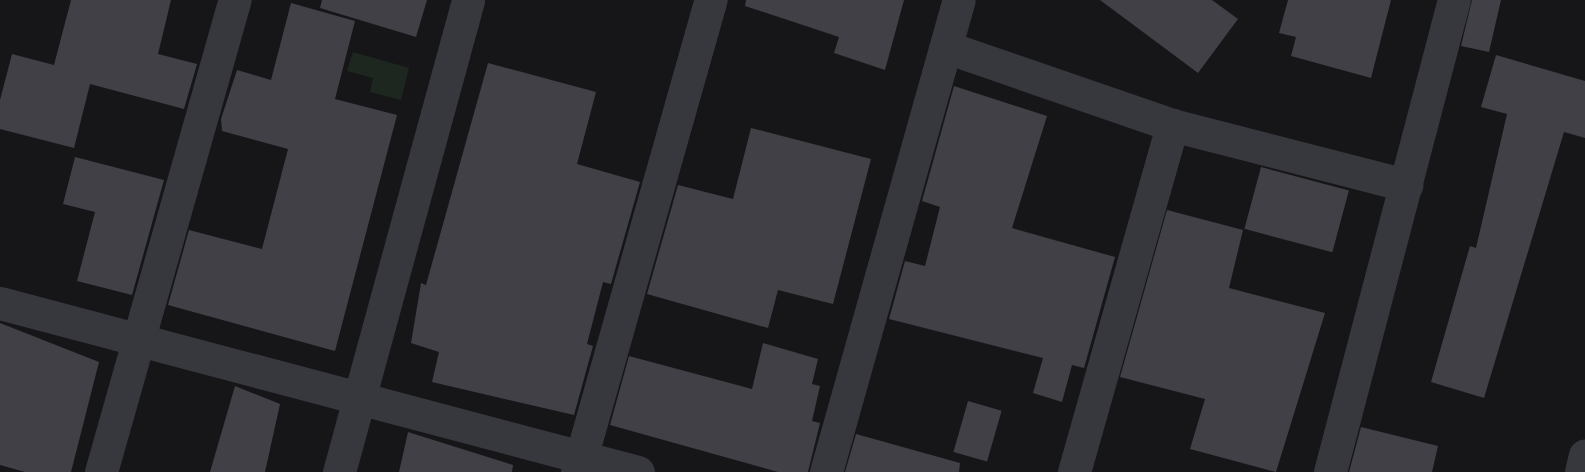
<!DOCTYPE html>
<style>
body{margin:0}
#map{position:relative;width:1585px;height:472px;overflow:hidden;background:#161618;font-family:Inter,sans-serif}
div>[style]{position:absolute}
.green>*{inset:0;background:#1d271f}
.building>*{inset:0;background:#404046;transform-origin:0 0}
.minor>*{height:33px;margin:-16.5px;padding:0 16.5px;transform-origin:16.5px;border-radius:16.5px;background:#37373e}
span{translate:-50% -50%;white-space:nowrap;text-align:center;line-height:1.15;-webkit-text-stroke:4.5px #111113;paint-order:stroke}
</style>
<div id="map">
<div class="green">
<div style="clip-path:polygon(353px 52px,409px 68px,401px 100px,370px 92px,373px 78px,347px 71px)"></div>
</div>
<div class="building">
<div style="clip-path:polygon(71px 0,171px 0,158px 54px,197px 64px,184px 109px,90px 84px,74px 148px,0 129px,0 100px,12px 54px,54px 65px)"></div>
<div style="clip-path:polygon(322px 0,427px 0,416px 37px,320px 8px)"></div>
<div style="clip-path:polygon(746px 0,904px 0,885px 70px,834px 53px,839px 37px,745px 6px)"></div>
<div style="clip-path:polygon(1100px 0,1212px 0,1238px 19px,1198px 73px)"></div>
<div style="clip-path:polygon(1288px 0,1391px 0,1371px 78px,1291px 56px,1296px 37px,1279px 33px)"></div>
<div style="clip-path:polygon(1472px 0,1501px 0,1489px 52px,1461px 46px)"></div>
<div style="clip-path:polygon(291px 3px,355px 21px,335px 99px,397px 115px,335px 351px,168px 305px,189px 230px,262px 249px,288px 149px,222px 131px,221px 119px,237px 70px,271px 80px)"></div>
<div style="clip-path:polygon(1496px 55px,1585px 81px,1585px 138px,1564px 132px,1484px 398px,1431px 382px,1470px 246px,1476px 248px,1507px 114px,1481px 107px)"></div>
<div style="clip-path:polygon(488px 63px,596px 92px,577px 164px,640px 182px,611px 284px,603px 282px,587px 344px,593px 346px,574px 415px,432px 382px,439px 352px,411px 343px,421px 283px,426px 285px)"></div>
<div style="clip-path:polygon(954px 86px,1047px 116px,1012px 228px,1115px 257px,1084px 368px,1072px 365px,1062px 402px,1033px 393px,1043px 358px,889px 319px,905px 261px,925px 266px,940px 207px,922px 201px)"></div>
<div style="clip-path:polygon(751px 128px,871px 159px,833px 304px,778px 290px,768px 328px,647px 294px,678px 185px,733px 199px)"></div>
<div style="clip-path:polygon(75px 157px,164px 180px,132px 295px,77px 281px,95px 212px,63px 204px)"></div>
<div style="left:1261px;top:167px;width:91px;height:64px;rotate:15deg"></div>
<div style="clip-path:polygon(1167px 210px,1243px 230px,1229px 288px,1325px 313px,1276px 472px,1190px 449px,1205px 399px,1120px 377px)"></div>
<div style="clip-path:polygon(0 323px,99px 362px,71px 472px,25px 472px,0 465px)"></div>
<div style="clip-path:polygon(763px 343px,818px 359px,812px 384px,820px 386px,812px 421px,820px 423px,808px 472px,778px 472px,610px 425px,629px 356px,752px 389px)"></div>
<div style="clip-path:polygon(235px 386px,280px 404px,265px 472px,210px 472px)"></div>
<div style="left:968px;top:401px;width:35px;height:53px;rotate:16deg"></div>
<div style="clip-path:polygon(1361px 427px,1438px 446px,1432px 472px,1349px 472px)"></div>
<div style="clip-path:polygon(408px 432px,513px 465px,512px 472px,399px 472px)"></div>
<div style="clip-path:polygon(856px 434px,960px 463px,959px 472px,845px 472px)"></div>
</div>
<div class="minor">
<div style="left:946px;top:47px;width:239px;rotate:19deg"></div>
<div style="left:1172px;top:125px;width:242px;rotate:14.4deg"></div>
<div style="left:0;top:303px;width:660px;rotate:14.84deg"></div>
<div style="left:101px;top:472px;width:491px;rotate:-74.2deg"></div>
<div style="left:339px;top:472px;width:489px;rotate:-74.7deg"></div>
<div style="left:577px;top:472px;width:491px;rotate:-74.2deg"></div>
<div style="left:826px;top:472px;width:490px;rotate:-74.3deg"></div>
<div style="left:1074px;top:472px;width:361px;rotate:-74.2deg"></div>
<div style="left:1330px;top:472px;width:488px;rotate:-75.3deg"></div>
<div style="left:1581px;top:472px;width:17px;rotate:-77deg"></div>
</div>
</div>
